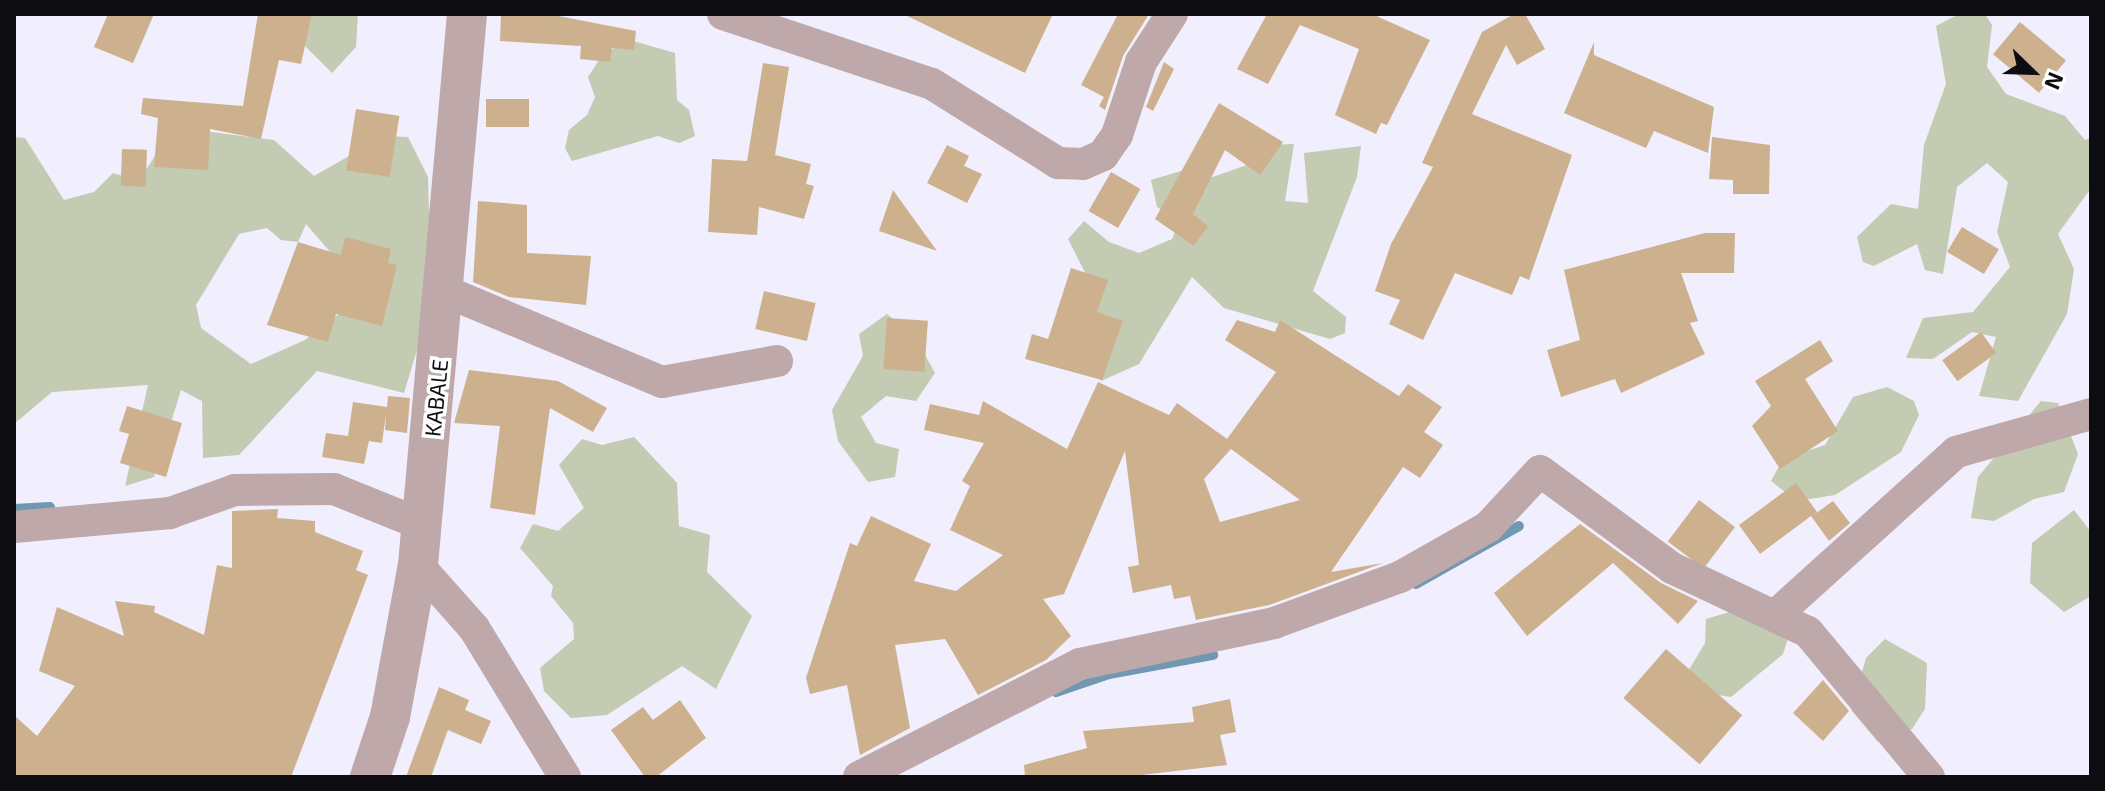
<!DOCTYPE html>
<style>
body{margin:0}
#map{position:relative;width:2105px;height:791px;overflow:hidden;background:#f1eefd;font-family:"Exo 2",sans-serif}
div>[style]{position:absolute}
.green>*{inset:0;background:#c3cbb2}
.stream>*{height:10px;margin:-5px;padding:0 5px;transform-origin:5px;border-radius:5px;background:#7098b0}
.building>*{inset:0;background:#cdb18e;transform-origin:0 0}
.minor>*{height:32px;margin:-16px;padding:0 16px;transform-origin:16px;border-radius:16px;background:#bea8a9}
.tertiary>*{height:40px;margin:-20px;padding:0 20px;transform-origin:20px;border-radius:20px;background:#bea8a9}
span{translate:-50% -50%;white-space:nowrap;text-align:center;line-height:1.15;-webkit-text-stroke:7px #fefefe;paint-order:stroke}
.street-label{font-size:22px;color:#0d0c11}
.frame{position:absolute;inset:0;border:16px solid #0d0c11;pointer-events:none}
.north{position:absolute;left:1993px;top:32px;width:80px;height:80px;-webkit-text-stroke:6px #fefefe;paint-order:stroke;rotate:113deg;font-size:22px;font-weight:700;line-height:32px;text-align:center;color:#0d0c11}
.north::after{content:'';display:block;margin:auto;width:28px;height:36px;background:#0d0c11;clip-path:polygon(50% 0,100% 100%,50% 72%,0 100%)}
</style>
<div id="map">
<div class="green">
<div style="clip-path:polygon(297px 14px,358px 14px,356px 47px,332px 73px,298px 39px)"></div>
<div style="clip-path:polygon(1959px 14px,1985px 14px,1992px 25px,1987px 67px,2006px 94px,2065px 116px,2085px 140px,2091px 138px,2091px 188px,2058px 234px,2074px 269px,2067px 314px,2018px 401px,1979px 396px,1996px 337px,1972px 332px,1933px 359px,1906px 358px,1923px 318px,1973px 312px,2010px 267px,1997px 232px,2008px 182px,1987px 163px,1957px 187px,1943px 274px,1925px 270px,1917px 244px,1874px 266px,1863px 262px,1857px 237px,1891px 204px,1918px 209px,1924px 145px,1946px 84px,1936px 26px)"></div>
<div style="clip-path:polygon(630px 40px,675px 53px,677px 100px,689px 110px,695px 136px,679px 143px,658px 136px,572px 161px,565px 148px,569px 130px,587px 115px,595px 97px,588px 77px,603px 54px)"></div>
<div style="clip-path:polygon(evenodd,173px 127px,274px 140px,314px 176px,384px 136px,408px 137px,428px 177px,430px 248px,420px 340px,404px 393px,317px 371px,239px 455px,203px 458px,202px 401px,181px 390px,154px 477px,125px 486px,148px 385px,52px 392px,14px 424px,14px 137px,25px 138px,64px 200px,94px 192px,113px 173px,139px 181px,173px 127px,306px 224px,331px 253px,343px 311px,305px 340px,251px 364px,201px 328px,196px 305px,239px 234px,267px 228px,281px 240px,298px 242px,306px 224px)"></div>
<div style="clip-path:polygon(1294px 144px,1285px 201px,1308px 203px,1304px 153px,1361px 146px,1357px 177px,1313px 291px,1346px 317px,1345px 333px,1330px 339px,1224px 308px,1192px 277px,1139px 364px,1101px 381px,1083px 348px,1098px 298px,1068px 239px,1084px 221px,1109px 242px,1139px 253px,1172px 239px,1180px 220px,1157px 207px,1151px 180px,1181px 171px,1204px 180px,1247px 165px,1271px 145px)"></div>
<div style="clip-path:polygon(887px 314px,915px 337px,935px 373px,916px 401px,886px 396px,861px 417px,876px 443px,899px 449px,895px 477px,868px 482px,838px 441px,832px 410px,863px 356px,859px 334px)"></div>
<div style="clip-path:polygon(1887px 387px,1914px 401px,1919px 415px,1901px 452px,1835px 495px,1797px 501px,1771px 481px,1783px 459px,1825px 445px,1853px 397px)"></div>
<div style="clip-path:polygon(2041px 401px,2058px 403px,2078px 454px,2064px 492px,2034px 499px,1994px 521px,1971px 518px,1978px 477px)"></div>
<div style="clip-path:polygon(634px 437px,677px 483px,679px 526px,710px 535px,707px 572px,752px 616px,716px 689px,682px 666px,607px 715px,571px 718px,544px 691px,540px 668px,574px 639px,573px 623px,551px 596px,553px 586px,520px 548px,533px 524px,558px 531px,584px 508px,559px 465px,582px 439px,602px 445px)"></div>
<div style="clip-path:polygon(2074px 510px,2091px 532px,2091px 596px,2064px 612px,2030px 583px,2032px 543px)"></div>
<div style="clip-path:polygon(1736px 610px,1789px 635px,1783px 654px,1731px 697px,1704px 693px,1687px 673px,1705px 643px,1706px 619px)"></div>
<div style="clip-path:polygon(1885px 639px,1927px 663px,1925px 709px,1912px 729px,1878px 742px,1851px 710px,1866px 658px)"></div>
</div>
<div class="stream">
<div style="left:14px;top:509px;width:36px;rotate:-3deg"></div>
<div style="left:1416px;top:584px;width:118px;rotate:-29.4deg"></div>
<div style="left:1056px;top:692px;width:56px;rotate:-18.8deg"></div>
<div style="left:1109px;top:674px;width:106px;rotate:-10.4deg"></div>
</div>
<div class="building">
<div style="clip-path:polygon(108px 14px,154px 14px,133px 63px,94px 47px)"></div>
<div style="clip-path:polygon(258px 14px,312px 14px,301px 64px,279px 60px,261px 139px,210px 129px,208px 170px,154px 167px,158px 118px,141px 114px,143px 98px,243px 106px)"></div>
<div style="clip-path:polygon(501px 14px,548px 14px,636px 31px,634px 50px,612px 48px,610px 62px,580px 59px,581px 46px,500px 41px)"></div>
<div style="clip-path:polygon(903px 14px,1053px 14px,1025px 73px)"></div>
<div style="clip-path:polygon(1118px 14px,1149px 14px,1123px 56px,1105px 110px,1099px 106px,1104px 97px,1081px 85px)"></div>
<div style="clip-path:polygon(1267px 14px,1372px 14px,1430px 40px,1387px 125px,1381px 123px,1376px 134px,1335px 115px,1359px 49px,1300px 25px,1268px 84px,1237px 69px)"></div>
<div style="clip-path:polygon(1514px 14px,1525px 14px,1545px 49px,1517px 65px,1506px 45px,1472px 114px,1572px 155px,1529px 280px,1520px 276px,1512px 295px,1455px 273px,1423px 340px,1389px 324px,1400px 300px,1375px 291px,1391px 244px,1433px 167px,1422px 163px,1482px 32px)"></div>
<div style="left:2020px;top:22px;width:60px;height:42px;rotate:40deg"></div>
<div style="clip-path:polygon(1594px 42px,1594px 55px,1714px 107px,1708px 153px,1654px 131px,1646px 148px,1564px 113px)"></div>
<div style="clip-path:polygon(1164px 62px,1174px 69px,1153px 111px,1146px 107px)"></div>
<div style="clip-path:polygon(763px 63px,789px 67px,775px 155px,811px 164px,806px 184px,814px 186px,804px 219px,759px 207px,757px 235px,708px 232px,712px 159px,747px 161px)"></div>
<div style="left:529px;top:99px;width:28px;height:43px;rotate:90deg"></div>
<div style="clip-path:polygon(1219px 103px,1283px 142px,1260px 175px,1225px 150px,1193px 214px,1208px 226px,1194px 246px,1155px 219px)"></div>
<div style="left:356px;top:109px;width:44px;height:62px;rotate:9deg"></div>
<div style="clip-path:polygon(1712px 137px,1770px 145px,1769px 194px,1733px 194px,1733px 180px,1709px 179px)"></div>
<div style="clip-path:polygon(947px 145px,969px 156px,964px 166px,982px 174px,967px 203px,927px 183px)"></div>
<div style="left:122px;top:149px;width:25px;height:37px;rotate:2deg"></div>
<div style="left:1111px;top:172px;width:34px;height:45px;rotate:30deg"></div>
<div style="clip-path:polygon(893px 190px,937px 251px,879px 231px)"></div>
<div style="clip-path:polygon(478px 201px,527px 205px,527px 253px,591px 256px,586px 305px,509px 297px,473px 282px)"></div>
<div style="left:1962px;top:227px;width:43px;height:29px;rotate:31deg"></div>
<div style="clip-path:polygon(1705px 233px,1735px 233px,1734px 273px,1681px 273px,1698px 321px,1690px 323px,1705px 354px,1621px 393px,1615px 379px,1561px 397px,1547px 350px,1580px 340px,1564px 270px)"></div>
<div style="clip-path:polygon(345px 237px,391px 249px,388px 263px,397px 265px,382px 326px,336px 314px,328px 342px,267px 325px,298px 242px,341px 255px)"></div>
<div style="clip-path:polygon(1071px 268px,1108px 280px,1097px 312px,1123px 321px,1102px 380px,1025px 359px,1032px 334px,1048px 339px)"></div>
<div style="left:764px;top:291px;width:53px;height:39px;rotate:13deg"></div>
<div style="left:887px;top:318px;width:41px;height:51px;rotate:4deg"></div>
<div style="clip-path:polygon(evenodd,1237px 320px,1275px 332px,1280px 320px,1399px 396px,1408px 384px,1442px 407px,1424px 432px,1443px 445px,1420px 478px,1403px 467px,1331px 572px,1383px 563px,1269px 605px,1196px 620px,1190px 596px,1174px 599px,1171px 585px,1133px 593px,1128px 567px,1139px 565px,1125px 451px,1064px 594px,1043px 599px,1071px 636px,1046px 660px,978px 695px,945px 639px,895px 645px,910px 728px,860px 755px,847px 685px,810px 694px,806px 678px,850px 543px,857px 546px,871px 516px,931px 544px,914px 581px,956px 591px,1003px 555px,950px 530px,970px 486px,962px 481px,984px 443px,924px 430px,930px 404px,979px 415px,983px 401px,1067px 449px,1098px 382px,1169px 415px,1177px 403px,1227px 439px,1276px 372px,1225px 340px,1237px 320px,1231px 449px,1300px 500px,1220px 522px,1204px 479px,1231px 449px)"></div>
<div style="left:1981px;top:332px;width:26px;height:48px;rotate:54deg"></div>
<div style="clip-path:polygon(1820px 340px,1833px 361px,1805px 379px,1838px 431px,1780px 469px,1752px 426px,1771px 406px,1755px 381px)"></div>
<div style="clip-path:polygon(469px 370px,558px 381px,607px 408px,593px 432px,550px 408px,535px 515px,490px 508px,500px 426px,454px 423px)"></div>
<div style="clip-path:polygon(388px 396px,410px 398px,407px 433px,385px 430px,386px 414px,382px 443px,369px 441px,364px 464px,322px 457px,326px 433px,348px 436px,353px 402px,387px 407px)"></div>
<div style="clip-path:polygon(127px 406px,182px 423px,166px 477px,120px 463px,129px 434px,119px 431px)"></div>
<div style="clip-path:polygon(1796px 483px,1817px 512px,1812px 516px,1833px 501px,1850px 523px,1829px 541px,1811px 516px,1760px 554px,1739px 525px)"></div>
<div style="left:1699px;top:500px;width:45px;height:52px;rotate:37deg"></div>
<div style="clip-path:polygon(278px 509px,277px 518px,315px 521px,315px 532px,363px 551px,356px 570px,368px 575px,291px 777px,14px 777px,14px 715px,37px 736px,75px 686px,39px 671px,57px 607px,124px 636px,115px 601px,155px 606px,154px 612px,204px 635px,217px 565px,232px 568px,232px 511px)"></div>
<div style="clip-path:polygon(1580px 524px,1661px 583px,1698px 601px,1678px 624px,1613px 563px,1527px 636px,1494px 593px)"></div>
<div style="left:1666px;top:649px;width:101px;height:65px;rotate:41deg"></div>
<div style="clip-path:polygon(1823px 680px,1849px 711px,1823px 741px,1793px 713px)"></div>
<div style="clip-path:polygon(439px 687px,469px 700px,465px 710px,491px 721px,481px 744px,448px 730px,431px 777px,406px 777px)"></div>
<div style="clip-path:polygon(1230px 699px,1236px 732px,1220px 735px,1227px 765px,1124px 777px,1025px 777px,1024px 765px,1087px 748px,1083px 731px,1194px 722px,1192px 707px)"></div>
<div style="clip-path:polygon(680px 700px,706px 738px,656px 777px,645px 777px,611px 730px,643px 707px,653px 720px)"></div>
</div>
<div class="minor">
<div style="left:723px;top:14px;width:220px;rotate:18.5deg"></div>
<div style="left:932px;top:84px;width:149px;rotate:32.1deg"></div>
<div style="left:1058px;top:163px;width:25px;rotate:2deg"></div>
<div style="left:1083px;top:164px;width:22px;rotate:-24deg"></div>
<div style="left:1103px;top:155px;width:24px;rotate:-55deg"></div>
<div style="left:1117px;top:135px;width:77px;rotate:-71.8deg"></div>
<div style="left:1141px;top:62px;width:57px;rotate:-57.1deg"></div>
<div style="left:447px;top:292px;width:233px;rotate:22.7deg"></div>
<div style="left:662px;top:382px;width:117px;rotate:-10.3deg"></div>
<div style="left:14px;top:527px;width:157px;rotate:-5.1deg"></div>
<div style="left:170px;top:513px;width:69px;rotate:-19.5deg"></div>
<div style="left:235px;top:490px;width:99px;rotate:-0.6deg"></div>
<div style="left:334px;top:489px;width:96px;rotate:22deg"></div>
<div style="left:418px;top:565px;width:84px;rotate:48.4deg"></div>
<div style="left:474px;top:628px;width:175px;rotate:58.6deg"></div>
<div style="left:1777px;top:614px;width:241px;rotate:-42.1deg"></div>
<div style="left:1956px;top:452px;width:140px;rotate:-15.7deg"></div>
<div style="left:859px;top:777px;width:248px;rotate:-27.1deg"></div>
<div style="left:1080px;top:664px;width:198px;rotate:-11.9deg"></div>
<div style="left:1274px;top:623px;width:134px;rotate:-20.1deg"></div>
<div style="left:1400px;top:577px;width:101px;rotate:-29.6deg"></div>
<div style="left:1488px;top:527px;width:76px;rotate:-47.1deg"></div>
<div style="left:1540px;top:471px;width:164px;rotate:36.3deg"></div>
<div style="left:1672px;top:568px;width:150px;rotate:25.2deg"></div>
<div style="left:1808px;top:632px;width:189px;rotate:50.2deg"></div>
</div>
<div class="tertiary">
<div style="left:370px;top:777px;width:63px;rotate:-71.6deg"></div>
<div style="left:390px;top:717px;width:155px;rotate:-79.6deg"></div>
<div style="left:418px;top:565px;width:553px;rotate:-84.92deg"></div>
</div>
<div class="street-label">
<span style="left:436px;top:398px;rotate:-84deg">KABALE</span>
</div>
<div class="frame"></div>
<div class="north">N</div>
</div>
